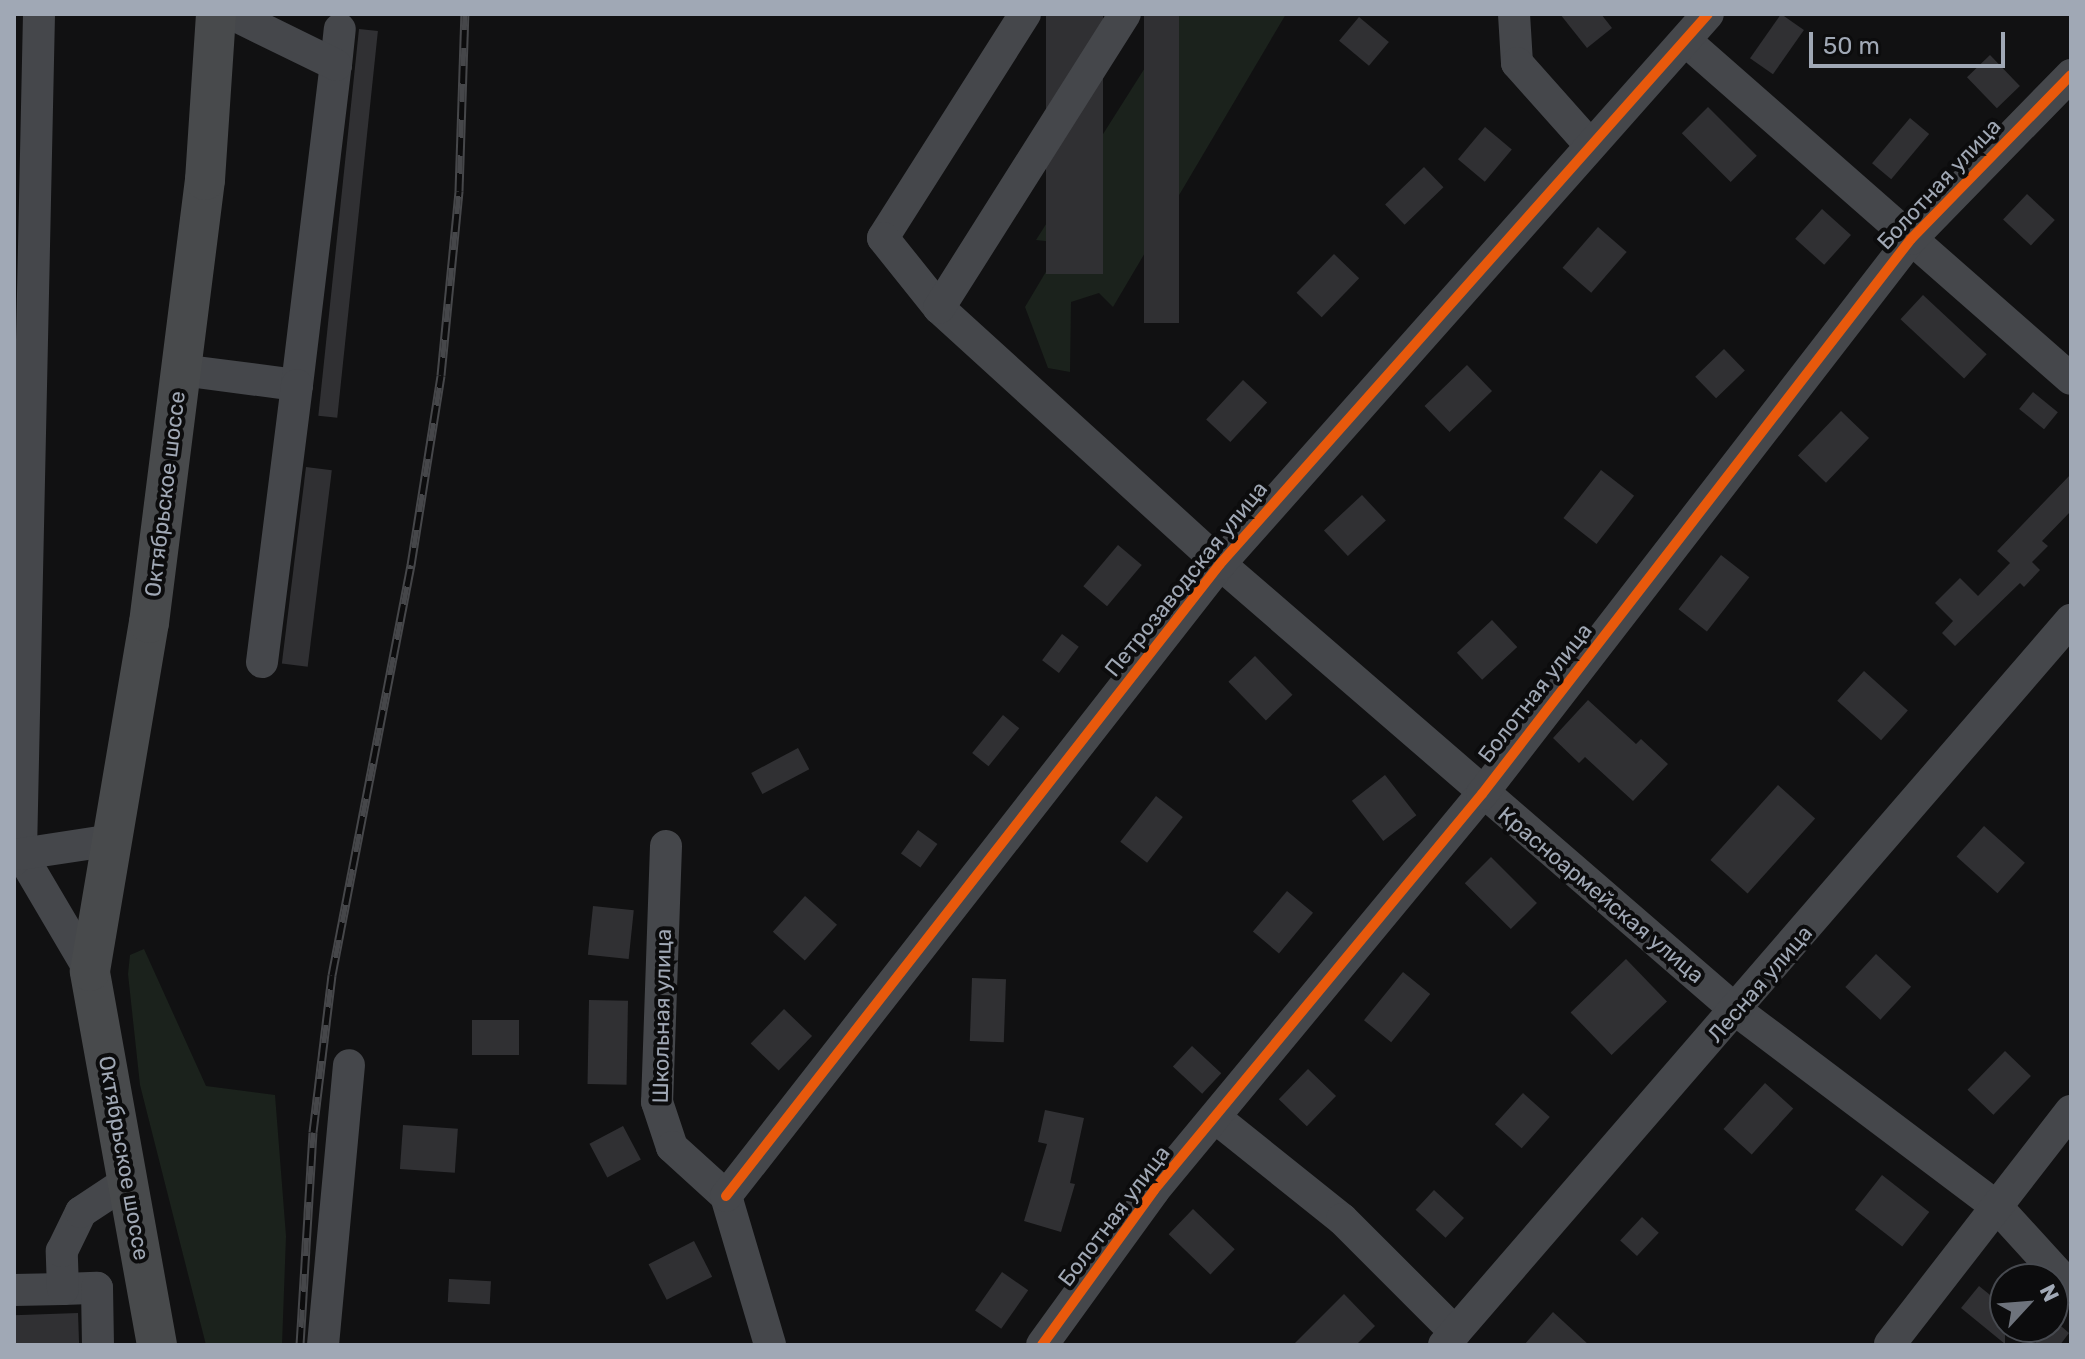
<!DOCTYPE html>
<meta charset="utf-8">
<style>
body{margin:0}
#map{position:relative;width:2085px;height:1359px;overflow:hidden;background:#111112;font-family:Rubik,sans-serif}
div>[style]{position:absolute}
.green>*{inset:0;background:#1b221c}
.building>*{inset:0;background:#303033;transform-origin:0 0}
.minor>*{height:32px;margin:-16px;padding:0 16px;transform-origin:16px;border-radius:16px;background:#45474b}
.major>*{height:40px;margin:-20px;padding:0 20px;transform-origin:20px;border-radius:20px;background:#484a4c}
.rail>*{height:9px;margin-top:-4.5px;transform-origin:0;background:repeating-linear-gradient(90deg,#0c0c0d 0 18px,#46474a 0 36px);box-sizing:border-box;border-block:2px solid #46474a}
.cycleway>*{height:10px;margin:-5px;padding:0 5px;transform-origin:5px;border-radius:5px;background:#e8590c}
span{translate:-50% -50%;white-space:nowrap;text-align:center;line-height:1.15;-webkit-text-stroke:8px #0c0c0d;paint-order:stroke}
.street-label{font-size:22px;color:#a0a8b5}
.frame{position:absolute;inset:0;border:16px solid #a0a8b5;pointer-events:none}
.north{position:absolute;left:1989px;top:1263px;width:80px;height:80px;box-sizing:border-box;background:#0c0c0d;border:2px solid #474a50;border-radius:50%;rotate:64deg;font-size:22px;font-weight:700;line-height:32px;text-align:center;color:#a0a8b5}
.north::after{content:'';display:block;margin:auto;width:28px;height:36px;background:#6e737c;clip-path:polygon(50% 0,100% 100%,50% 72%,0 100%)}
.scale{position:absolute;left:1809px;top:32px;width:196px;height:36px;box-sizing:border-box;border:4px solid #a0a8b5;border-top:0;padding-left:10px;font-size:24px;line-height:28px;white-space:nowrap;color:#a0a8b5;-webkit-text-stroke:6px #0c0c0d;paint-order:stroke}
</style>
<div id="map">
<div class="green">
<div style="clip-path:polygon(1179px 14px,1286px 14px,1113px 307px,1099px 293px,1071px 302px,1070px 372px,1048px 368px,1025px 307px,1063px 243px,1036px 240px)"></div>
<div style="clip-path:polygon(144px 949px,206px 1086px,275px 1095px,286px 1236px,282px 1345px,206px 1345px,140px 1085px,128px 974px,130px 955px)"></div>
</div>
<div class="building">
<div style="left:1046px;top:14px;width:57px;height:260px"></div>
<div style="left:1144px;top:14px;width:35px;height:309px"></div>
<div style="clip-path:polygon(1560px 14px,1601px 14px,1612px 28px,1587px 48px)"></div>
<div style="left:1781px;top:14px;width:28px;height:54px;rotate:35deg"></div>
<div style="left:1359px;top:17px;width:39px;height:31px;rotate:40deg"></div>
<div style="left:359px;top:29px;width:19px;height:389px;rotate:6deg"></div>
<div style="left:1990px;top:55px;width:43px;height:32px;rotate:46deg"></div>
<div style="left:1708px;top:107px;width:69px;height:37px;rotate:45deg"></div>
<div style="left:1910px;top:118px;width:25px;height:59px;rotate:40deg"></div>
<div style="left:1485px;top:127px;width:35px;height:42px;rotate:40deg"></div>
<div style="left:1424px;top:167px;width:28px;height:54px;rotate:46deg"></div>
<div style="left:2027px;top:194px;width:38px;height:35px;rotate:43deg"></div>
<div style="left:1822px;top:209px;width:39px;height:40px;rotate:42deg"></div>
<div style="left:1598px;top:227px;width:38px;height:54px;rotate:41deg"></div>
<div style="left:1334px;top:254px;width:35px;height:54px;rotate:44deg"></div>
<div style="left:1923px;top:295px;width:87px;height:33px;rotate:43deg"></div>
<div style="left:1724px;top:349px;width:30px;height:40px;rotate:46deg"></div>
<div style="left:1467px;top:365px;width:36px;height:59px;rotate:46deg"></div>
<div style="left:1243px;top:380px;width:33px;height:54px;rotate:43deg"></div>
<div style="left:2033px;top:392px;width:32px;height:22px;rotate:39deg"></div>
<div style="left:1841px;top:411px;width:39px;height:62px;rotate:44deg"></div>
<div style="left:306px;top:467px;width:26px;height:198px;rotate:7deg"></div>
<div style="left:1601px;top:470px;width:42px;height:61px;rotate:38deg"></div>
<div style="clip-path:polygon(2071px 474px,2071px 511px,2042px 541px,2048px 546px,2032px 562px,2040px 570px,2024px 587px,2020px 583px,1955px 646px,1942px 633px,1953px 621px,1935px 603px,1960px 578px,1978px 596px,2010px 563px,1997px 551px)"></div>
<div style="left:1362px;top:495px;width:35px;height:52px;rotate:47deg"></div>
<div style="left:1118px;top:545px;width:31px;height:54px;rotate:40deg"></div>
<div style="left:1721px;top:555px;width:36px;height:69px;rotate:38deg"></div>
<div style="left:1492px;top:620px;width:37px;height:48px;rotate:47deg"></div>
<div style="left:1062px;top:634px;width:21px;height:33px;rotate:37deg"></div>
<div style="left:1255px;top:656px;width:54px;height:37px;rotate:46deg"></div>
<div style="left:1864px;top:671px;width:59px;height:40px;rotate:42deg"></div>
<div style="clip-path:polygon(1588px 700px,1636px 744px,1641px 739px,1668px 764px,1633px 801px,1585px 757px,1579px 763px,1553px 738px)"></div>
<div style="left:1003px;top:715px;width:21px;height:49px;rotate:39deg"></div>
<div style="left:798px;top:748px;width:24px;height:53px;rotate:62deg"></div>
<div style="left:1385px;top:775px;width:51px;height:42px;rotate:52deg"></div>
<div style="left:1778px;top:785px;width:50px;height:101px;rotate:42deg"></div>
<div style="left:1156px;top:796px;width:34px;height:58px;rotate:38deg"></div>
<div style="left:1984px;top:826px;width:55px;height:41px;rotate:42deg"></div>
<div style="left:918px;top:830px;width:24px;height:29px;rotate:36deg"></div>
<div style="left:1491px;top:857px;width:65px;height:37px;rotate:45deg"></div>
<div style="left:1287px;top:891px;width:34px;height:53px;rotate:40deg"></div>
<div style="left:805px;top:896px;width:43px;height:48px;rotate:42deg"></div>
<div style="left:593px;top:906px;width:41px;height:49px;rotate:6deg"></div>
<div style="left:1876px;top:954px;width:48px;height:45px;rotate:43deg"></div>
<div style="left:1626px;top:959px;width:59px;height:77px;rotate:46deg"></div>
<div style="left:1403px;top:972px;width:35px;height:62px;rotate:39deg"></div>
<div style="left:972px;top:978px;width:34px;height:63px;rotate:2deg"></div>
<div style="left:589px;top:1000px;width:39px;height:84px;rotate:1deg"></div>
<div style="left:784px;top:1009px;width:39px;height:48px;rotate:44deg"></div>
<div style="left:472px;top:1020px;width:47px;height:35px"></div>
<div style="left:1192px;top:1046px;width:40px;height:28px;rotate:43deg"></div>
<div style="left:2005px;top:1051px;width:36px;height:54px;rotate:44deg"></div>
<div style="left:1308px;top:1069px;width:39px;height:42px;rotate:44deg"></div>
<div style="left:1765px;top:1083px;width:38px;height:62px;rotate:42deg"></div>
<div style="left:1523px;top:1093px;width:36px;height:42px;rotate:42deg"></div>
<div style="clip-path:polygon(1045px 1110px,1084px 1118px,1070px 1183px,1075px 1184px,1061px 1232px,1024px 1221px,1047px 1144px,1038px 1142px)"></div>
<div style="left:403px;top:1125px;width:55px;height:44px;rotate:4deg"></div>
<div style="left:623px;top:1126px;width:38px;height:38px;rotate:62deg"></div>
<div style="left:1882px;top:1175px;width:60px;height:44px;rotate:38deg"></div>
<div style="left:1434px;top:1190px;width:41px;height:27px;rotate:43deg"></div>
<div style="left:1193px;top:1209px;width:58px;height:35px;rotate:44deg"></div>
<div style="left:1642px;top:1217px;width:23px;height:32px;rotate:43deg"></div>
<div style="left:694px;top:1241px;width:40px;height:51px;rotate:63deg"></div>
<div style="left:1002px;top:1272px;width:32px;height:47px;rotate:35deg"></div>
<div style="left:449px;top:1279px;width:42px;height:23px;rotate:3deg"></div>
<div style="clip-path:polygon(1979px 1286px,2005px 1307px,2005px 1344px,1961px 1308px)"></div>
<div style="clip-path:polygon(1344px 1294px,1375px 1326px,1356px 1345px,1293px 1345px)"></div>
<div style="clip-path:polygon(1553px 1312px,1589px 1345px,1524px 1345px)"></div>
<div style="left:78px;top:1313px;width:32px;height:64px;rotate:88deg"></div>
<div style="clip-path:polygon(2054px 1320px,2069px 1333px,2060px 1345px,2034px 1345px)"></div>
</div>
<div class="minor">
<div style="left:39px;top:14px;width:840px;rotate:91.23deg"></div>
<div style="left:21px;top:854px;width:136px;rotate:59.5deg"></div>
<div style="left:1025px;top:14px;width:265px;rotate:122.4deg"></div>
<div style="left:883px;top:238px;width:90px;rotate:51.3deg"></div>
<div style="left:939px;top:308px;width:380px;rotate:42.3deg"></div>
<div style="left:1220px;top:564px;width:683px;rotate:40.85deg"></div>
<div style="left:1737px;top:1011px;width:327px;rotate:37deg"></div>
<div style="left:1998px;top:1208px;width:108px;rotate:47.6deg"></div>
<div style="left:1514px;top:14px;width:49px;rotate:86.5deg"></div>
<div style="left:1517px;top:63px;width:110px;rotate:48.3deg"></div>
<div style="left:1686px;top:41px;width:512px;rotate:41.28deg"></div>
<div style="left:336px;top:65px;width:36px;rotate:-84deg"></div>
<div style="left:939px;top:308px;width:348px;rotate:-57.7deg"></div>
<div style="left:181px;top:370px;width:117px;rotate:7.4deg"></div>
<div style="left:297px;top:385px;width:322px;rotate:-83.1deg"></div>
<div style="left:336px;top:65px;width:116px;rotate:-153.9deg"></div>
<div style="left:262px;top:662px;width:279px;rotate:-82.8deg"></div>
<div style="left:666px;top:846px;width:256px;rotate:92deg"></div>
<div style="left:657px;top:1102px;width:47px;rotate:71.6deg"></div>
<div style="left:672px;top:1147px;width:73px;rotate:42.2deg"></div>
<div style="left:726px;top:1196px;width:155px;rotate:73.5deg"></div>
<div style="left:14px;top:860px;width:9px;rotate:-41deg"></div>
<div style="left:21px;top:854px;width:94px;rotate:-8.6deg"></div>
<div style="left:1217px;top:1119px;width:160px;rotate:38.7deg"></div>
<div style="left:1342px;top:1219px;width:160px;rotate:45deg"></div>
<div style="left:726px;top:1196px;width:802px;rotate:-51.99deg"></div>
<div style="left:1220px;top:564px;width:735px;rotate:-48.42deg"></div>
<div style="left:63px;top:1289px;width:34px;rotate:-2deg"></div>
<div style="left:97px;top:1288px;width:57px;rotate:89deg"></div>
<div style="left:14px;top:1290px;width:49px;rotate:-1.2deg"></div>
<div style="left:63px;top:1289px;width:38px;rotate:-92deg"></div>
<div style="left:62px;top:1251px;width:43px;rotate:-64deg"></div>
<div style="left:81px;top:1212px;width:56px;rotate:-33.4deg"></div>
<div style="left:1890px;top:1344px;width:295px;rotate:-52.2deg"></div>
<div style="left:323px;top:1345px;width:281px;rotate:-84.7deg"></div>
<div style="left:1042px;top:1345px;width:191px;rotate:-54.1deg"></div>
<div style="left:1154px;top:1190px;width:514px;rotate:-50.37deg"></div>
<div style="left:1482px;top:794px;width:701px;rotate:-52.3deg"></div>
<div style="left:1911px;top:239px;width:229px;rotate:-45.7deg"></div>
<div style="left:1444px;top:1345px;width:959px;rotate:-49.15deg"></div>
</div>
<div class="major">
<div style="left:157px;top:1345px;width:380px;rotate:-100.2deg"></div>
<div style="left:90px;top:971px;width:353px;rotate:-80.4deg"></div>
<div style="left:149px;top:623px;width:447px;rotate:-82.8deg"></div>
<div style="left:205px;top:180px;width:166px;rotate:-86.2deg"></div>
</div>
<div class="rail">
<div style="left:300px;top:1345px;width:213px;rotate:-86.5deg"></div>
<div style="left:313px;top:1132px;width:158px;rotate:-83.1deg"></div>
<div style="left:332px;top:975px;width:418px;rotate:-79.1deg"></div>
<div style="left:411px;top:565px;width:192px;rotate:-81deg"></div>
<div style="left:441px;top:375px;width:185px;rotate:-84.4deg"></div>
<div style="left:459px;top:191px;width:177px;rotate:-88.1deg"></div>
</div>
<div class="cycleway">
<div style="left:726px;top:1196px;width:802px;rotate:-51.99deg"></div>
<div style="left:1220px;top:564px;width:735px;rotate:-48.42deg"></div>
<div style="left:1042px;top:1345px;width:191px;rotate:-54.1deg"></div>
<div style="left:1154px;top:1190px;width:514px;rotate:-50.37deg"></div>
<div style="left:1482px;top:794px;width:701px;rotate:-52.3deg"></div>
<div style="left:1911px;top:239px;width:229px;rotate:-45.7deg"></div>
</div>
<div class="street-label">
<span style="left:1939px;top:184px;rotate:-47deg">Болотная улица</span>
<span style="left:165px;top:494px;rotate:-83deg">Октябрьское шоссе</span>
<span style="left:1186px;top:579px;rotate:-51deg">Петрозаводская улица</span>
<span style="left:1535px;top:693px;rotate:-52deg">Болотная улица</span>
<span style="left:1601px;top:895px;rotate:40deg">Красноармейская улица</span>
<span style="left:1760px;top:984px;rotate:-49deg">Лесная улица</span>
<span style="left:662px;top:1016px;rotate:-89deg">Школьная улица</span>
<span style="left:124px;top:1158px;rotate:80deg">Октябрьское шоссе</span>
<span style="left:1114px;top:1216px;rotate:-53deg">Болотная улица</span>
</div>
<div class="frame"></div>
<div class="north">N</div>
<div class="scale">50 m</div>
</div>
